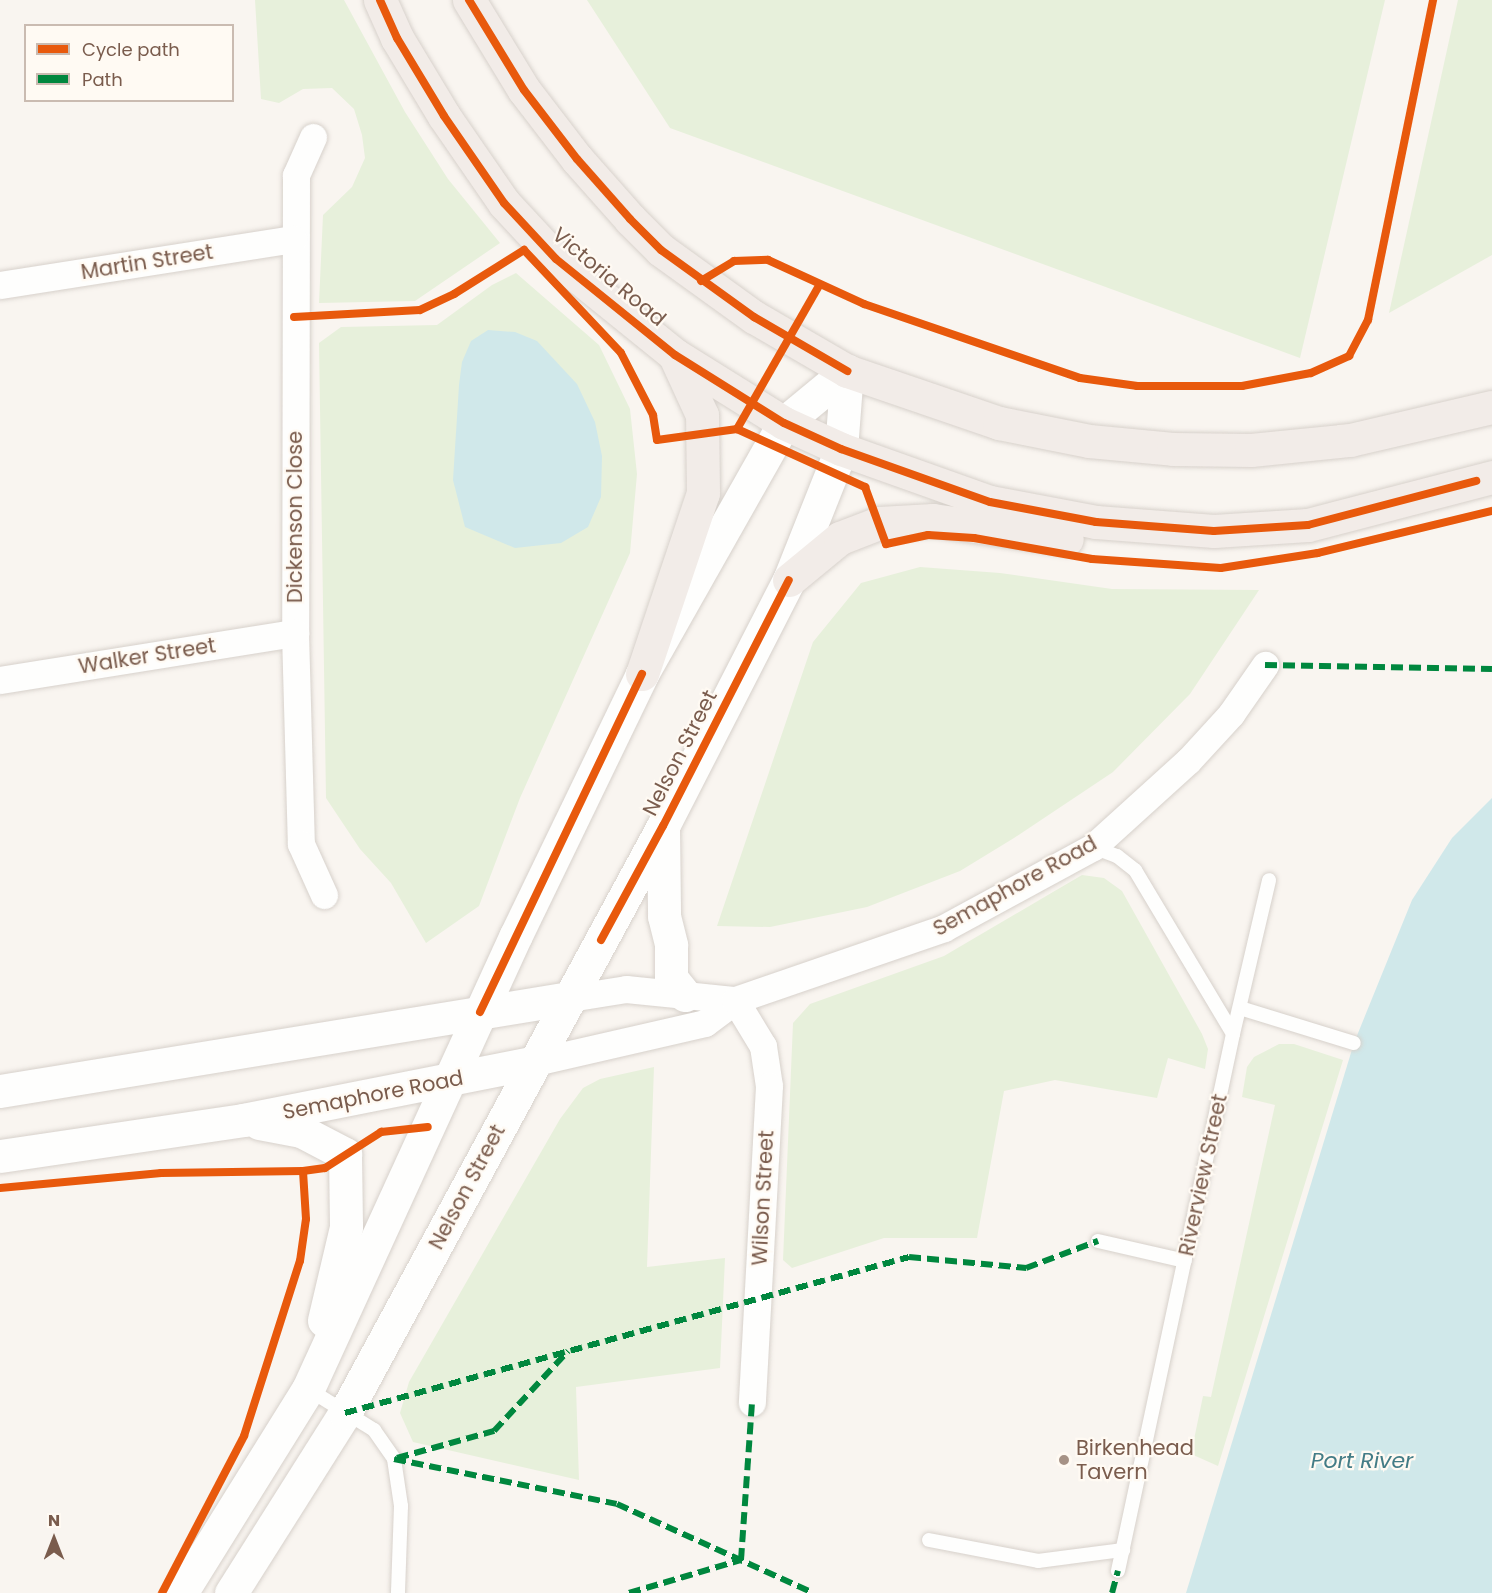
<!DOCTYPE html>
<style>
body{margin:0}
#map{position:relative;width:1492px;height:1593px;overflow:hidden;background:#f9f5f0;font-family:Poppins,sans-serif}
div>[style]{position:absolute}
.green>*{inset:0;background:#e7f0db}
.water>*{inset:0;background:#d0e8ea}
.roads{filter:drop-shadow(0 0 2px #d7d1cb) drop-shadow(0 0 2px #d7d1cb)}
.service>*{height:14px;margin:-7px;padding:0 7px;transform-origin:7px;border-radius:7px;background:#fefefd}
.minor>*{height:27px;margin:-13.5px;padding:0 13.5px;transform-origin:13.5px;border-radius:13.5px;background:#fefefd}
.secondary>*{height:33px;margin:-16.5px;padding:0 16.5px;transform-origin:16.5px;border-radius:16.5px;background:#fefefd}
.trunk>*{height:33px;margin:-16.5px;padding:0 16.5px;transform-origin:16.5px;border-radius:16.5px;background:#f2ece8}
.quiet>*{height:6px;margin-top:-3px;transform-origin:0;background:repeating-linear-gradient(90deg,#00873e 0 12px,transparent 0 18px)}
.cycleway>*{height:8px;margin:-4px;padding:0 4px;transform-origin:4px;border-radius:4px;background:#e8590c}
.dots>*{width:16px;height:16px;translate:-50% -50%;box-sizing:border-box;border:3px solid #fffaf3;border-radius:50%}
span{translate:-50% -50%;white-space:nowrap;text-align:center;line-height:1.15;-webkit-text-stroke:4.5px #fffaf3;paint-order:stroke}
.street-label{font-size:21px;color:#7a5c4d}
.poi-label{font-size:21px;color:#7a5c4d}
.left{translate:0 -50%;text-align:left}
.water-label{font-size:22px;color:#437c86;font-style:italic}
.legend{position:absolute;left:24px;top:24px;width:210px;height:78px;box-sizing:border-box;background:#fffaf3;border:2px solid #cabbb1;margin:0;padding:8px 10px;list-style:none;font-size:18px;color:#7a5c4d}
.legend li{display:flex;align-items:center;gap:12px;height:30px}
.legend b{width:30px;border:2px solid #cabbb1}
.north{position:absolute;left:24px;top:1509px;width:60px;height:60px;-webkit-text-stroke:4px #fffaf3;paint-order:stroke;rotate:0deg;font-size:16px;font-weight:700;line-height:24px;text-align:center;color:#7a5c4d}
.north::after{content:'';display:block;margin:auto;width:21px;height:27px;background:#7a5c4d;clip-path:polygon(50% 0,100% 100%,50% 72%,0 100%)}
</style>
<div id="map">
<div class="green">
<div style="clip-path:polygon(255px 0,344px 0,405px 112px,448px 179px,500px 243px,415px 301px,319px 303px,323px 215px,352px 187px,365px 158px,362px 135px,354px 109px,332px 88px,303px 89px,279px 103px,261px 99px)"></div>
<div style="clip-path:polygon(587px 0,1385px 0,1300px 358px,670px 128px)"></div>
<div style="clip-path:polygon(1458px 0,1492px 0,1492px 255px,1389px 313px)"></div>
<div style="clip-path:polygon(516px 273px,599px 345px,630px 409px,637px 474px,630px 553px,520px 798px,479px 906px,426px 943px,391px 883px,360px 849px,326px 798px,319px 343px,341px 327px,437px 325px,492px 285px)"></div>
<div style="clip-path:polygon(920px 567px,1000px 573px,1112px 589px,1259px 590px,1190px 694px,1113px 772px,1014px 838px,960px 871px,867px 907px,770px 927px,717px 926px,813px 642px,861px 583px)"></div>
<div style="clip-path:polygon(1082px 875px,1104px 878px,1122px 891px,1202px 1034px,1208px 1049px,1205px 1069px,1168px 1058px,1157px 1098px,1055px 1080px,1004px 1091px,977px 1238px,884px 1238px,792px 1268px,783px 1260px,793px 1023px,810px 1004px,944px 956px)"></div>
<div style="clip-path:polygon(1279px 1044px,1294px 1044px,1343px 1060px,1218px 1466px,1191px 1454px,1203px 1396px,1211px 1397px,1275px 1105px,1242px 1097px,1247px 1067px,1254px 1057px)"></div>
<div style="clip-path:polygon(654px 1067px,647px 1267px,725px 1258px,720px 1368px,576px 1387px,579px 1480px,413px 1442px,400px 1413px,409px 1382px,560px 1119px,583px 1088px,600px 1079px)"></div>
</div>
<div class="water">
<div style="clip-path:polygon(488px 330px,515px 332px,537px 341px,577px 384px,595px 422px,602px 456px,601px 497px,588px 527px,561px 543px,515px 548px,465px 527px,453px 480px,459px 385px,462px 362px,471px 341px)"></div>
<div style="clip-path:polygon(1492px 798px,1492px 1593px,1186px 1593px,1354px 1043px,1412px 900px,1452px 838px)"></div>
</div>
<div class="roads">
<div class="service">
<div style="left:1093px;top:847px;width:26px;rotate:21deg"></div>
<div style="left:1117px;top:856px;width:23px;rotate:38deg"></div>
<div style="left:1135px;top:870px;width:191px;rotate:59.1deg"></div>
<div style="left:1233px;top:1034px;width:549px;rotate:102.09deg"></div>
<div style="left:1240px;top:1008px;width:119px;rotate:17.1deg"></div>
<div style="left:1233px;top:1034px;width:158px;rotate:-76.8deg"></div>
<div style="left:1098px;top:1241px;width:89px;rotate:12.9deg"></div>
<div style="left:308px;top:1389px;width:78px;rotate:31.8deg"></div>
<div style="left:374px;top:1430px;width:35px;rotate:55deg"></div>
<div style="left:394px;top:1459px;width:48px;rotate:81.5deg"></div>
<div style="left:401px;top:1506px;width:87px;rotate:92deg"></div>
<div style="left:929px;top:1540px;width:111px;rotate:10.9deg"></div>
<div style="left:1038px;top:1561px;width:86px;rotate:-7.4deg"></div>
</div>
<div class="minor">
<div style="left:313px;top:137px;width:42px;rotate:114.1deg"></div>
<div style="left:296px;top:175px;width:458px;rotate:90.1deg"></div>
<div style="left:295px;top:633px;width:211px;rotate:88.4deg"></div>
<div style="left:301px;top:844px;width:56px;rotate:65.7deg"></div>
<div style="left:0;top:285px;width:297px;rotate:-8.9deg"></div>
<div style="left:0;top:680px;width:299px;rotate:-9.1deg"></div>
<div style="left:570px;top:998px;width:57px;rotate:-9.1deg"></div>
<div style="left:626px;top:989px;width:110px;rotate:5.8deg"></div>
<div style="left:735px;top:1000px;width:54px;rotate:58.7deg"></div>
<div style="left:763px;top:1046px;width:40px;rotate:81.5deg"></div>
<div style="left:769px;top:1086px;width:317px;rotate:93.1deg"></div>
<div style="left:535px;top:1062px;width:174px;rotate:-12.9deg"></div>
<div style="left:705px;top:1023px;width:38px;rotate:-37deg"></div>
<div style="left:735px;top:1000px;width:221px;rotate:-19deg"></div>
<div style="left:944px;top:928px;width:170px;rotate:-28.5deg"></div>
<div style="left:1093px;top:847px;width:128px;rotate:-42.2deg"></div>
<div style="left:1188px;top:761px;width:64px;rotate:-47.5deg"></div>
<div style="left:1231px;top:714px;width:60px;rotate:-55.2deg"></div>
</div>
<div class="secondary">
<div style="left:663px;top:828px;width:88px;rotate:89.3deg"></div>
<div style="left:664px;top:916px;width:30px;rotate:76deg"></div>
<div style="left:671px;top:945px;width:33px;rotate:90deg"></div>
<div style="left:671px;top:978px;width:22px;rotate:51deg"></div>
<div style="left:0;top:1091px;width:578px;rotate:-9.27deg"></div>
<div style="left:259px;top:1123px;width:43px;rotate:10.8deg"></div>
<div style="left:301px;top:1131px;width:50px;rotate:27.6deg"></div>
<div style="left:345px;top:1154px;width:73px;rotate:89.2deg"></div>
<div style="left:346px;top:1227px;width:96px;rotate:103.3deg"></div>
<div style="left:0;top:1156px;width:246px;rotate:-8.4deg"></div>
<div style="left:243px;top:1120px;width:298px;rotate:-11.2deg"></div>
<div style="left:181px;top:1593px;width:240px;rotate:-58.1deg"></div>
<div style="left:308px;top:1389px;width:499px;rotate:-65.4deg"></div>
<div style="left:516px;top:935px;width:290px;rotate:-64.2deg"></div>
<div style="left:642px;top:674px;width:288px;rotate:-60.5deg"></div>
<div style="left:784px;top:423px;width:82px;rotate:-39.5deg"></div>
<div style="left:231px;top:1593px;width:213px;rotate:-57.7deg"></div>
<div style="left:345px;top:1413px;width:668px;rotate:-61.55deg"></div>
<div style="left:663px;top:826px;width:276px;rotate:-62.9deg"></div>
<div style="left:789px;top:580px;width:141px;rotate:-68.3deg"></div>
<div style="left:841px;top:449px;width:78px;rotate:-85.6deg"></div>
</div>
<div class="trunk">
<div style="left:380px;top:0;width:42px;rotate:65.9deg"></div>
<div style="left:397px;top:38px;width:91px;rotate:58.9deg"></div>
<div style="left:444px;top:116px;width:106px;rotate:55.4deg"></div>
<div style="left:504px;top:203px;width:76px;rotate:47.1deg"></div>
<div style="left:556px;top:259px;width:153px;rotate:38.9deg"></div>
<div style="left:675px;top:355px;width:128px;rotate:32deg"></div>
<div style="left:784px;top:423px;width:63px;rotate:24.5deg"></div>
<div style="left:841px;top:449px;width:158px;rotate:19.6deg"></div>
<div style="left:990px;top:502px;width:108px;rotate:10.7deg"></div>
<div style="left:1096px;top:522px;width:118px;rotate:4.4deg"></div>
<div style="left:1214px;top:531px;width:94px;rotate:-3.7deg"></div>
<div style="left:1308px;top:525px;width:190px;rotate:-14.6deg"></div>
<div style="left:469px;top:0;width:105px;rotate:58.6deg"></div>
<div style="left:524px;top:90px;width:87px;rotate:52.5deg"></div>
<div style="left:577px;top:159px;width:80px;rotate:48.5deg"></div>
<div style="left:630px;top:219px;width:44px;rotate:45deg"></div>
<div style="left:661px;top:250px;width:115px;rotate:35.8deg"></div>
<div style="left:754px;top:317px;width:108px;rotate:30.1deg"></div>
<div style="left:847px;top:371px;width:161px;rotate:18.9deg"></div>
<div style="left:999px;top:423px;width:92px;rotate:11.3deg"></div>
<div style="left:1089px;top:441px;width:84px;rotate:5.4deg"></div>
<div style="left:1173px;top:449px;width:78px;rotate:0.7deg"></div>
<div style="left:1251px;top:450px;width:100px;rotate:-5.8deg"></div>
<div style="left:1350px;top:440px;width:146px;rotate:-13.1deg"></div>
<div style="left:789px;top:580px;width:66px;rotate:-39.5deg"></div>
<div style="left:840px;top:538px;width:42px;rotate:-21deg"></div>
<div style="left:879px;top:523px;width:54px;rotate:-3.2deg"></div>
<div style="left:933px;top:520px;width:135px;rotate:8.1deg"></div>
<div style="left:642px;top:674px;width:191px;rotate:-71.4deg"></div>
<div style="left:703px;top:493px;width:78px;rotate:-90.7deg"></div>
<div style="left:702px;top:415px;width:65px;rotate:-114.6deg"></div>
</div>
</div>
<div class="quiet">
<div style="left:1265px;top:665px;width:227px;rotate:1deg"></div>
<div style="left:345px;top:1413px;width:585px;rotate:-15.46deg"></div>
<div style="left:909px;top:1257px;width:118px;rotate:5.4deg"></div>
<div style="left:1026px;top:1268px;width:77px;rotate:-20.6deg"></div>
<div style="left:397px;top:1458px;width:101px;rotate:-15.6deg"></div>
<div style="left:494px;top:1431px;width:109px;rotate:-47.2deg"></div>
<div style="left:394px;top:1459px;width:227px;rotate:11.4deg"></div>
<div style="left:617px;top:1504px;width:215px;rotate:24.4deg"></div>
<div style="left:629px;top:1593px;width:117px;rotate:-16.4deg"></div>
<div style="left:741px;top:1560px;width:157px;rotate:-86deg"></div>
<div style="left:1112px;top:1593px;width:23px;rotate:-75deg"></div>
</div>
<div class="cycleway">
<div style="left:380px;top:0;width:42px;rotate:65.9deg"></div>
<div style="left:397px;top:38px;width:91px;rotate:58.9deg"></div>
<div style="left:444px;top:116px;width:106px;rotate:55.4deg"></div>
<div style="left:504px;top:203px;width:76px;rotate:47.1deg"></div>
<div style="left:556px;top:259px;width:153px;rotate:38.9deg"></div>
<div style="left:675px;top:355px;width:128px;rotate:32deg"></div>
<div style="left:784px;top:423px;width:63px;rotate:24.5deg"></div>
<div style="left:841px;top:449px;width:158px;rotate:19.6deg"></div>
<div style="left:990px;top:502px;width:108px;rotate:10.7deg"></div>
<div style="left:1096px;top:522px;width:118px;rotate:4.4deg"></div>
<div style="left:1214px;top:531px;width:94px;rotate:-3.7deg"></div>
<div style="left:1308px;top:525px;width:174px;rotate:-14.7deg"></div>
<div style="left:469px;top:0;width:105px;rotate:58.6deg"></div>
<div style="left:524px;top:90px;width:87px;rotate:52.5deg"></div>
<div style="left:577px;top:159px;width:80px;rotate:48.5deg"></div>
<div style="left:630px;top:219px;width:44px;rotate:45deg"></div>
<div style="left:661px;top:250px;width:115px;rotate:35.8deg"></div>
<div style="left:754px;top:317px;width:108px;rotate:30.1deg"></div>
<div style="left:701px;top:281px;width:39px;rotate:-31deg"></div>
<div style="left:734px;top:261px;width:34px;rotate:-2deg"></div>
<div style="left:768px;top:260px;width:106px;rotate:24.6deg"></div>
<div style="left:864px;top:304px;width:228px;rotate:18.9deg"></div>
<div style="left:1080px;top:378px;width:58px;rotate:8deg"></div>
<div style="left:1137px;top:386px;width:105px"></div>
<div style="left:1242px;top:386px;width:70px;rotate:-10.7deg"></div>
<div style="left:1311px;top:373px;width:42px;rotate:-24.1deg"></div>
<div style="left:1349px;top:356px;width:41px;rotate:-62.2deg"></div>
<div style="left:1368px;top:320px;width:327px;rotate:-78.5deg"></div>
<div style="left:294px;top:317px;width:126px;rotate:-3.2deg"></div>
<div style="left:420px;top:310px;width:38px;rotate:-25deg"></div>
<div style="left:454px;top:294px;width:83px;rotate:-32.2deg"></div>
<div style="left:524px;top:250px;width:141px;rotate:46.7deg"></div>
<div style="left:621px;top:353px;width:70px;rotate:62.7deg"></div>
<div style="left:653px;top:415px;width:25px;rotate:81deg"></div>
<div style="left:657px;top:440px;width:81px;rotate:-7.8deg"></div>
<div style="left:737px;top:429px;width:141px;rotate:24.4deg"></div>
<div style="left:865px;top:487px;width:61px;rotate:69.8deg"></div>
<div style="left:886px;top:544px;width:43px;rotate:-12.1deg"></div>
<div style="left:928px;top:535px;width:46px;rotate:3.7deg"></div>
<div style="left:974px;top:538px;width:120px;rotate:10.1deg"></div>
<div style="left:1092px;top:559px;width:129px;rotate:4deg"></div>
<div style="left:1221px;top:568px;width:98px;rotate:-8.8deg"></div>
<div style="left:1318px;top:553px;width:179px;rotate:-13.6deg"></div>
<div style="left:737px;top:429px;width:165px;rotate:-60.2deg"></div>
<div style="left:601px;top:940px;width:130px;rotate:-61.5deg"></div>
<div style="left:663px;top:826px;width:276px;rotate:-62.9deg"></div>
<div style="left:480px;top:1012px;width:375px;rotate:-64.4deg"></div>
<div style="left:0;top:1188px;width:162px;rotate:-5.3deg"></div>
<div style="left:161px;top:1173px;width:142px;rotate:-0.8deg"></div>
<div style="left:303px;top:1171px;width:22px;rotate:-8deg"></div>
<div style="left:325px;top:1168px;width:67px;rotate:-32.7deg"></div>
<div style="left:381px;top:1132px;width:47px;rotate:-6.1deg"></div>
<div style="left:162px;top:1593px;width:177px;rotate:-62.4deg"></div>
<div style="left:244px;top:1436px;width:184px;rotate:-72.3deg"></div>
<div style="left:300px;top:1261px;width:42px;rotate:-81.9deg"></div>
<div style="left:306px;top:1219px;width:48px;rotate:-93.6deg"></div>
</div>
<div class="dots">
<div style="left:1064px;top:1460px;background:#a69286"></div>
</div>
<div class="street-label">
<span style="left:147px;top:262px;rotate:-9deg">Martin Street</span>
<span style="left:609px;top:277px;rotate:40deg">Victoria Road</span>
<span style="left:295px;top:517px;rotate:-90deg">Dickenson Close</span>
<span style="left:147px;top:656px;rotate:-9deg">Walker Street</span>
<span style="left:680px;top:753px;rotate:-63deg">Nelson Street</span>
<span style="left:1015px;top:886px;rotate:-29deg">Semaphore Road</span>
<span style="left:373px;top:1095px;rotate:-11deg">Semaphore Road</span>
<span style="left:1203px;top:1175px;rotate:-78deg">Riverview Street</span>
<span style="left:467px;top:1187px;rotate:-62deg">Nelson Street</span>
<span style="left:763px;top:1198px;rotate:-87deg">Wilson Street</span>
</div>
<div class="poi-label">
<span class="left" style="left:1076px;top:1460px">Birkenhead<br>Tavern</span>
</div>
<div class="water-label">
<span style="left:1362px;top:1461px">Port River</span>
</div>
<ul class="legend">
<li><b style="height:8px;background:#e8590c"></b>Cycle path</li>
<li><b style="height:8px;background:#00873e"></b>Path</li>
</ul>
<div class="north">N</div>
</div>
